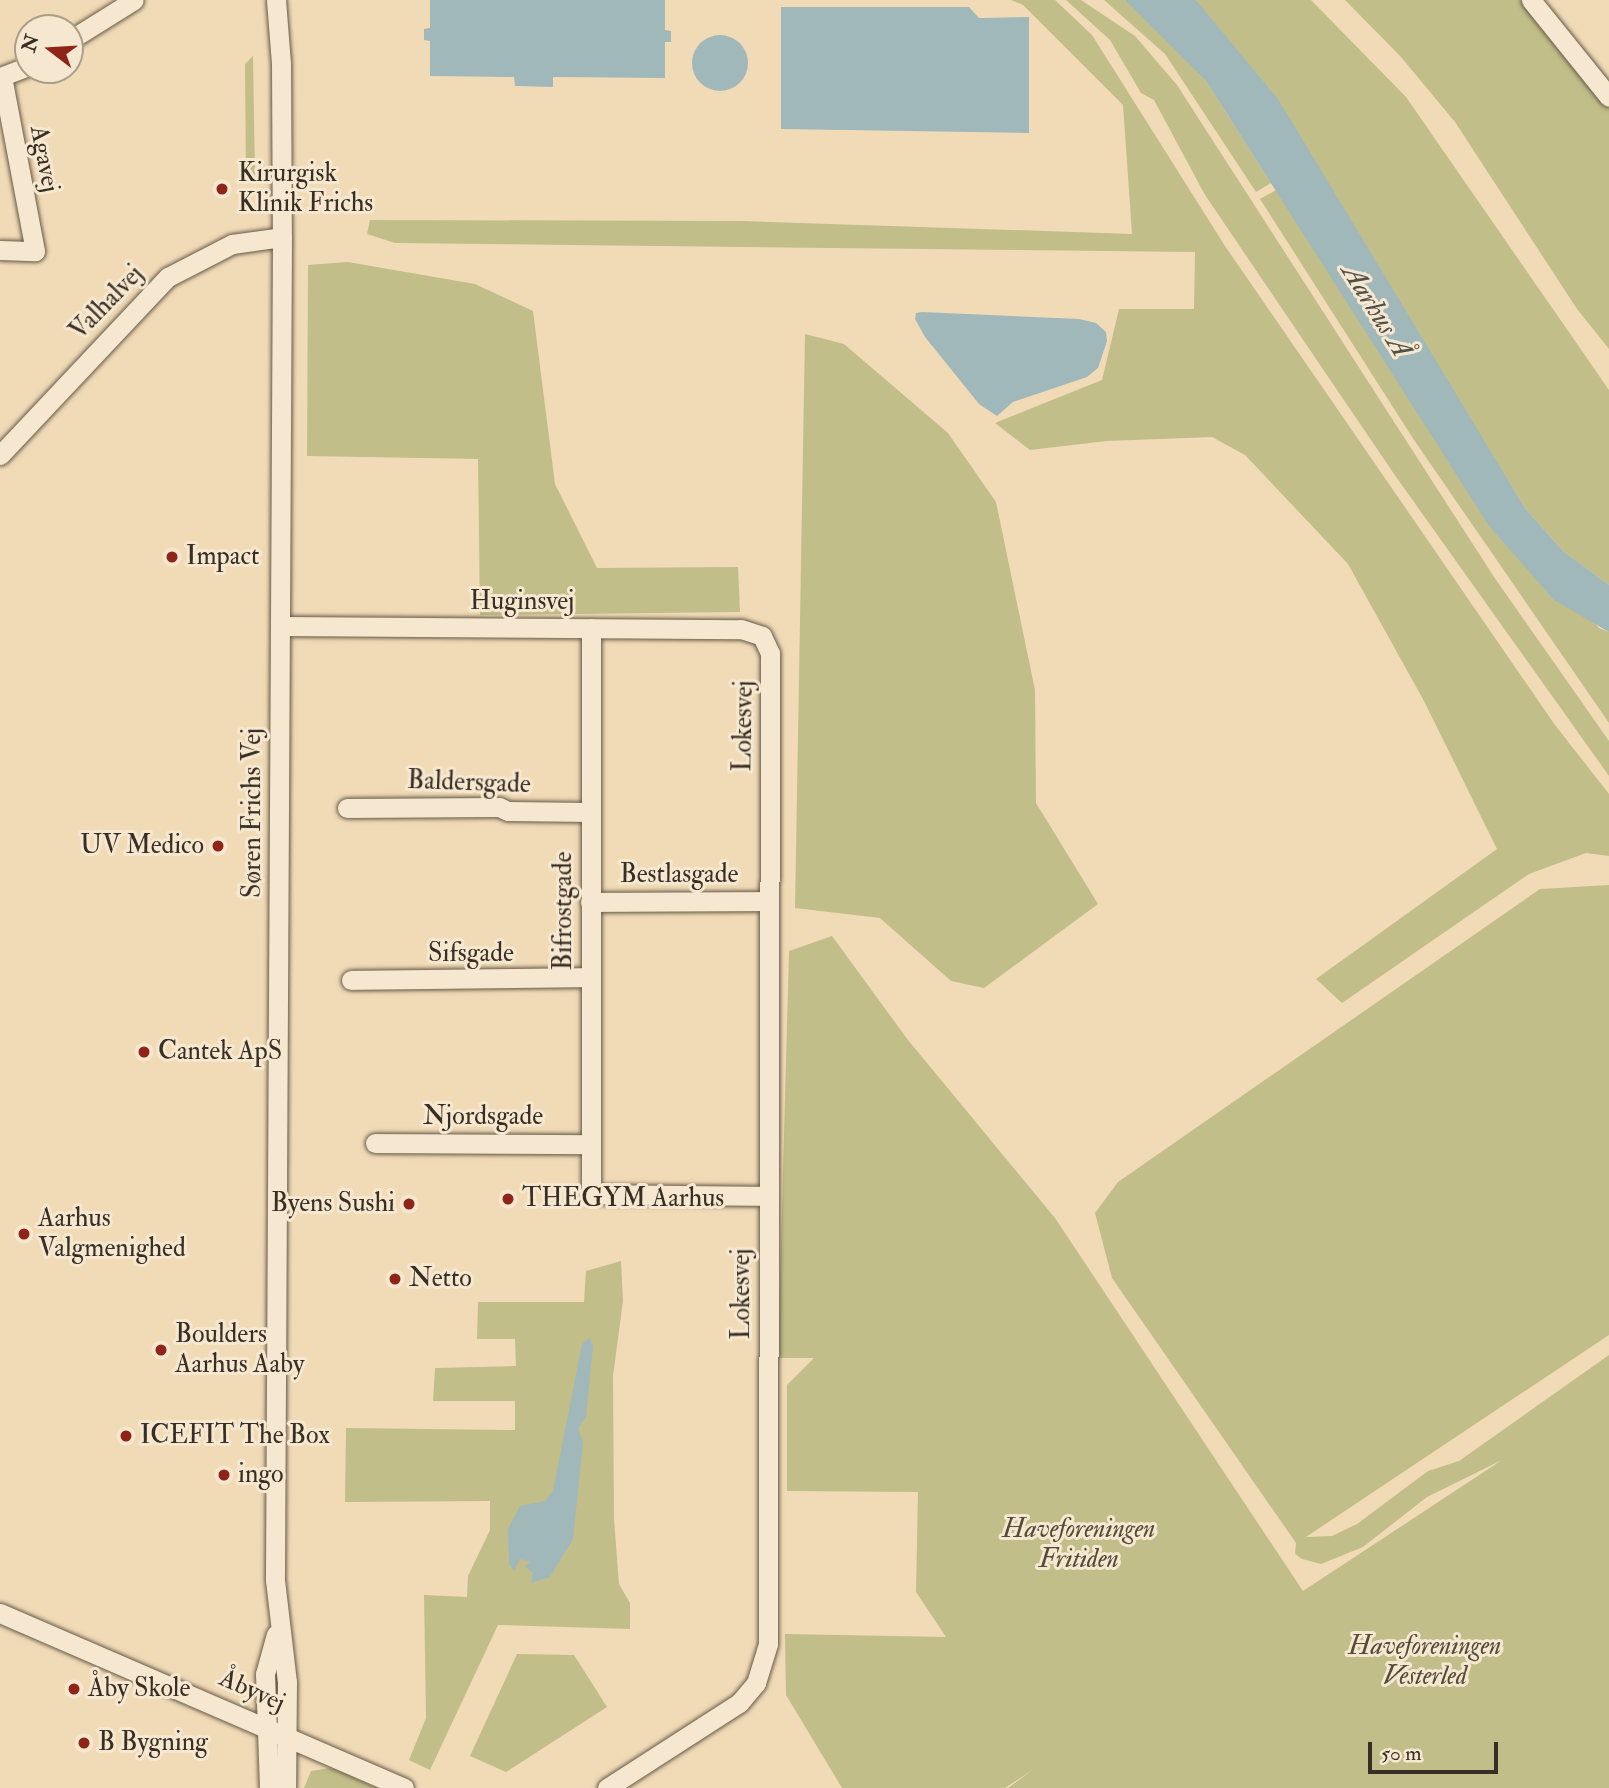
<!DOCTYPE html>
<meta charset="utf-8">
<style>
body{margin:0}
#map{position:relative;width:1609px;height:1788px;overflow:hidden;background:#f1dbb7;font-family:"IM FELL Double Pica",serif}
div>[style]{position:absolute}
.green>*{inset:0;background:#c1be89}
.water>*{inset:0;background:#a0b8ba}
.round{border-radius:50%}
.roads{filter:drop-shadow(0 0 2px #665948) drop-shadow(0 0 2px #665948)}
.minor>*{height:19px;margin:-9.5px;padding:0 9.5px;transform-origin:9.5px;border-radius:9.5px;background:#f6e8d0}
.dots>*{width:19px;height:19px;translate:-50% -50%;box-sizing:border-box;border:4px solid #f6e8d0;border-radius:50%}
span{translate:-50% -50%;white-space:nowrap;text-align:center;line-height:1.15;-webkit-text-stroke:6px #f6e8d0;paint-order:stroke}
.street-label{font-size:26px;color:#382e23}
.poi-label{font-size:26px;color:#382e23}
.left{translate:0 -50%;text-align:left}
.right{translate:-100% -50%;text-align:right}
.park-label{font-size:26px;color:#534b37;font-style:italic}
.water-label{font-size:28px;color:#525049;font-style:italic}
.north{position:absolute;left:14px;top:14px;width:70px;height:70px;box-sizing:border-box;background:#f6e8d0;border:2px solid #aa9e8b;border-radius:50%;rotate:287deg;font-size:19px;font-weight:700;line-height:28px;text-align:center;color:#382e23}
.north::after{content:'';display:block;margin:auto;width:24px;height:32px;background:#8f2418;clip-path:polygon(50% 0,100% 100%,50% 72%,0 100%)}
.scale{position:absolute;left:1368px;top:1742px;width:130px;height:32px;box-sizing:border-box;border:4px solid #382e23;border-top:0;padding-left:9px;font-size:21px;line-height:24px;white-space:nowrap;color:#382e23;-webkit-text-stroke:5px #f6e8d0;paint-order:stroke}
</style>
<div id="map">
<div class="green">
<div style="clip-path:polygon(1011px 0,1055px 0,1092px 35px,1225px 246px,1555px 725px,1609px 794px,1609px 856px,1586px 853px,1529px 874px,1342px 1003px,1316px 979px,1497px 849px,1424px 701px,1348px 564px,1245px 455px,1212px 437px,1107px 441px,1030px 450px,995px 423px,1102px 380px,1119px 309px,1194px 309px,1195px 252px,395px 243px,367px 234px,370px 220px,743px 221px,1132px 234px,1123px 105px,1023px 5px)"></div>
<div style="clip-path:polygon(1066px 0,1081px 0,1135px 36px,1177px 85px,1494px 577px,1609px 741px,1609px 776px,1394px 474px,1205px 195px,1154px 100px,1141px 93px,1110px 40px)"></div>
<div style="clip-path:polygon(1104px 0,1125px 0,1140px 10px,1206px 81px,1271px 183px,1256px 192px,1165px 54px)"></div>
<div style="clip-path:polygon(1196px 0,1311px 0,1406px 97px,1609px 390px,1609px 585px,1563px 551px,1525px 508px,1368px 251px)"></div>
<div style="clip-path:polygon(1345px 0,1522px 0,1609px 108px,1609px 349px,1577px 309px,1455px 122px,1401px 57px)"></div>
<div style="clip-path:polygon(253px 56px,255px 178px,246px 178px,245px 64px)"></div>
<div style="clip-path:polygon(1276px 190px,1599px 628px,1609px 632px,1609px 723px,1414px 440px,1260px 199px)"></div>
<div style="clip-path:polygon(348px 262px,475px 284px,533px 311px,555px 484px,597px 568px,738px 567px,740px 612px,480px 615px,478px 459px,307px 456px,308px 265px)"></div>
<div style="clip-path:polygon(805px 334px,844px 344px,948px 433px,996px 502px,1035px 690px,1036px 803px,1098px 904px,984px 988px,951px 981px,880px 918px,795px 908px)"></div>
<div style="clip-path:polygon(1609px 885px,1609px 1335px,1306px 1537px,1332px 1536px,1357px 1524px,1428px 1471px,1459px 1461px,1609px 1355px,1609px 1788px,1008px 1788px,1034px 1769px,1005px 1788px,842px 1788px,786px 1695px,785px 1634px,946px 1637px,916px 1592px,918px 1492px,787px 1491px,787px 1385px,814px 1358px,778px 1358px,789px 951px,832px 936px,908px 1040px,1055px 1218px,1303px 1591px,1502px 1460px,1427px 1497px,1363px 1547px,1321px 1564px,1302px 1559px,1295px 1554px,1296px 1543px,1112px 1278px,1095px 1213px,1118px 1182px,1540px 889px)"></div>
<div style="clip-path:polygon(621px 1261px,623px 1301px,613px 1376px,614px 1519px,619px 1584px,630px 1603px,630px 1629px,498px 1625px,430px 1770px,409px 1760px,426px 1718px,424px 1595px,467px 1597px,468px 1576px,490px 1530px,490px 1501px,345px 1502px,346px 1428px,515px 1430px,515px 1401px,433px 1401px,435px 1368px,516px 1366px,515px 1339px,477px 1339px,478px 1302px,584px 1302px,586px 1271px)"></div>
<div style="clip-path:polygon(517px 1654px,574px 1655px,607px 1707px,506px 1772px,470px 1756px)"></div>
<div style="clip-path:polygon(330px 1768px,344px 1773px,376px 1788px,304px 1788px,311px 1771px)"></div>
</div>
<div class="water">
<div style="clip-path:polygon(430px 0,665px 0,665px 30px,671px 31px,671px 42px,665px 42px,665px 78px,553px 77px,553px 87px,515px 86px,514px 77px,430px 76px,430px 41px,424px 40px,424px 29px,430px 28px)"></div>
<div style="clip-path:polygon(1125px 0,1196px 0,1278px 99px,1525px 508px,1563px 551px,1609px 585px,1609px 632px,1554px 600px,1489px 526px,1206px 81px)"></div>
<div style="clip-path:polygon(781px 7px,969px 7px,979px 18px,1029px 17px,1029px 133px,781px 129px)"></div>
<div class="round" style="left:692px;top:35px;width:56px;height:56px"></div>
<div style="clip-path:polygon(922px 312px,1079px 319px,1096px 323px,1106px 332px,1107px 341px,1098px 368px,1087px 377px,1013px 402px,997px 416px,979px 404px,925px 337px,915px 319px,916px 313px)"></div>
<div style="clip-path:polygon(589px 1338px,593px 1346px,586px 1417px,578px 1428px,583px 1442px,573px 1539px,550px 1577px,531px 1583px,533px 1573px,525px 1566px,531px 1562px,520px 1559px,514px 1571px,509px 1564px,508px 1529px,520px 1506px,545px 1501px,553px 1491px,582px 1344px)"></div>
</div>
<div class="roads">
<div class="minor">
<div style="left:276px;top:0;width:64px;rotate:85.5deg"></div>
<div style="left:281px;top:64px;width:173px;rotate:89.7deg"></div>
<div style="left:282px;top:237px;width:1343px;rotate:90.3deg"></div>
<div style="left:275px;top:1580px;width:103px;rotate:83.3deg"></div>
<div style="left:287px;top:1682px;width:106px;rotate:90.5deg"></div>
<div style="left:1531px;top:0;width:124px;rotate:51.2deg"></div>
<div style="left:70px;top:40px;width:75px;rotate:-32deg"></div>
<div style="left:0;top:77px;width:30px;rotate:-21deg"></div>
<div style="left:0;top:250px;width:35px;rotate:2deg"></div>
<div style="left:35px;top:251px;width:177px;rotate:-100.7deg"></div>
<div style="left:0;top:455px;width:245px;rotate:-46.7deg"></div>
<div style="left:168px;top:277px;width:72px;rotate:-27.3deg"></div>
<div style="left:232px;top:244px;width:50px;rotate:-8deg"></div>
<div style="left:280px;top:626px;width:461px;rotate:0.4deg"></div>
<div style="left:741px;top:629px;width:22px;rotate:18deg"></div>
<div style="left:762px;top:636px;width:19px;rotate:65deg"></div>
<div style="left:770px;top:653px;width:991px;rotate:90.12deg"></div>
<div style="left:768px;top:1644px;width:41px;rotate:107.1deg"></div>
<div style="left:756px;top:1683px;width:26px;rotate:130deg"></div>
<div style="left:739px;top:1703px;width:157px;rotate:147.2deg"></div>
<div style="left:591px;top:628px;width:566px;rotate:90deg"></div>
<div style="left:591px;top:1194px;width:178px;rotate:0.6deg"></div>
<div style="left:347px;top:808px;width:152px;rotate:-0.4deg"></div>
<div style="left:499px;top:807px;width:10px;rotate:24deg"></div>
<div style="left:508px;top:811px;width:82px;rotate:0.7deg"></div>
<div style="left:590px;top:902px;width:179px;rotate:-0.3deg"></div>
<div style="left:351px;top:980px;width:239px;rotate:-0.7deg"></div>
<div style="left:375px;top:1143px;width:215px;rotate:0.3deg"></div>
<div style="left:0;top:1613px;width:440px;rotate:23.4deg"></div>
<div style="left:269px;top:1788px;width:114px;rotate:-92deg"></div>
<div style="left:265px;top:1674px;width:41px;rotate:-74.6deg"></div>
</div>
</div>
<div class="dots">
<div style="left:222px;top:189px;background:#8f2418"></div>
<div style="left:172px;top:557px;background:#8f2418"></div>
<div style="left:218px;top:846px;background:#8f2418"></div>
<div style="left:144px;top:1052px;background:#8f2418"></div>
<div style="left:508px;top:1199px;background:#8f2418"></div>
<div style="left:409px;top:1204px;background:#8f2418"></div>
<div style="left:24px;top:1234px;background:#8f2418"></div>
<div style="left:395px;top:1279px;background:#8f2418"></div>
<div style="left:161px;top:1350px;background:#8f2418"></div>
<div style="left:126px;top:1436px;background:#8f2418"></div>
<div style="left:224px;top:1475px;background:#8f2418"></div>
<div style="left:74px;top:1689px;background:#8f2418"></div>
<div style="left:84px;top:1743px;background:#8f2418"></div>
</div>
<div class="street-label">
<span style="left:44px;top:159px;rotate:79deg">Agavej</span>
<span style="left:107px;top:303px;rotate:-46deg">Valhalvej</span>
<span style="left:522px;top:602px">Huginsvej</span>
<span style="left:744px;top:726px;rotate:-89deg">Lokesvej</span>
<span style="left:469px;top:783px;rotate:2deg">Baldersgade</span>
<span style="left:253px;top:813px;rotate:-90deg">Søren Frichs Vej</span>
<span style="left:679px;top:875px">Bestlasgade</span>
<span style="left:564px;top:911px;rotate:-90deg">Bifrostgade</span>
<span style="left:471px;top:954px">Sifsgade</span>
<span style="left:483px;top:1117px">Njordsgade</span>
<span style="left:742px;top:1294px;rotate:-90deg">Lokesvej</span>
<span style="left:252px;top:1691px;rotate:24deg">Åbyvej</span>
</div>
<div class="poi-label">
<span class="left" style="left:238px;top:189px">Kirurgisk<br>Klinik Frichs</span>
<span class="left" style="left:186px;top:557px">Impact</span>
<span class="right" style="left:204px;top:846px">UV Medico</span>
<span class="left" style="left:158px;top:1052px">Cantek ApS</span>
<span class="left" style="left:522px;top:1199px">THEGYM Aarhus</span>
<span class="right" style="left:395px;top:1204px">Byens Sushi</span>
<span class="left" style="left:38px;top:1234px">Aarhus<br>Valgmenighed</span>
<span class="left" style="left:409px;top:1279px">Netto</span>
<span class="left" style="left:175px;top:1350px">Boulders<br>Aarhus Aaby</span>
<span class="left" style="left:140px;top:1436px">ICEFIT The Box</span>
<span class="left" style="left:238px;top:1475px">ingo</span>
<span class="left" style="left:88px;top:1689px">Åby Skole</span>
<span class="left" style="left:98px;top:1743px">B Bygning</span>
</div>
<div class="park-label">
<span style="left:1079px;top:1545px">Haveforeningen<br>Fritiden</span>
<span style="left:1425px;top:1662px">Haveforeningen<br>Vesterled</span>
</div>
<div class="water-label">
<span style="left:1376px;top:311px;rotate:58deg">Aarhus Å</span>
</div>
<div class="north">N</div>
<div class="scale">50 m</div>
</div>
